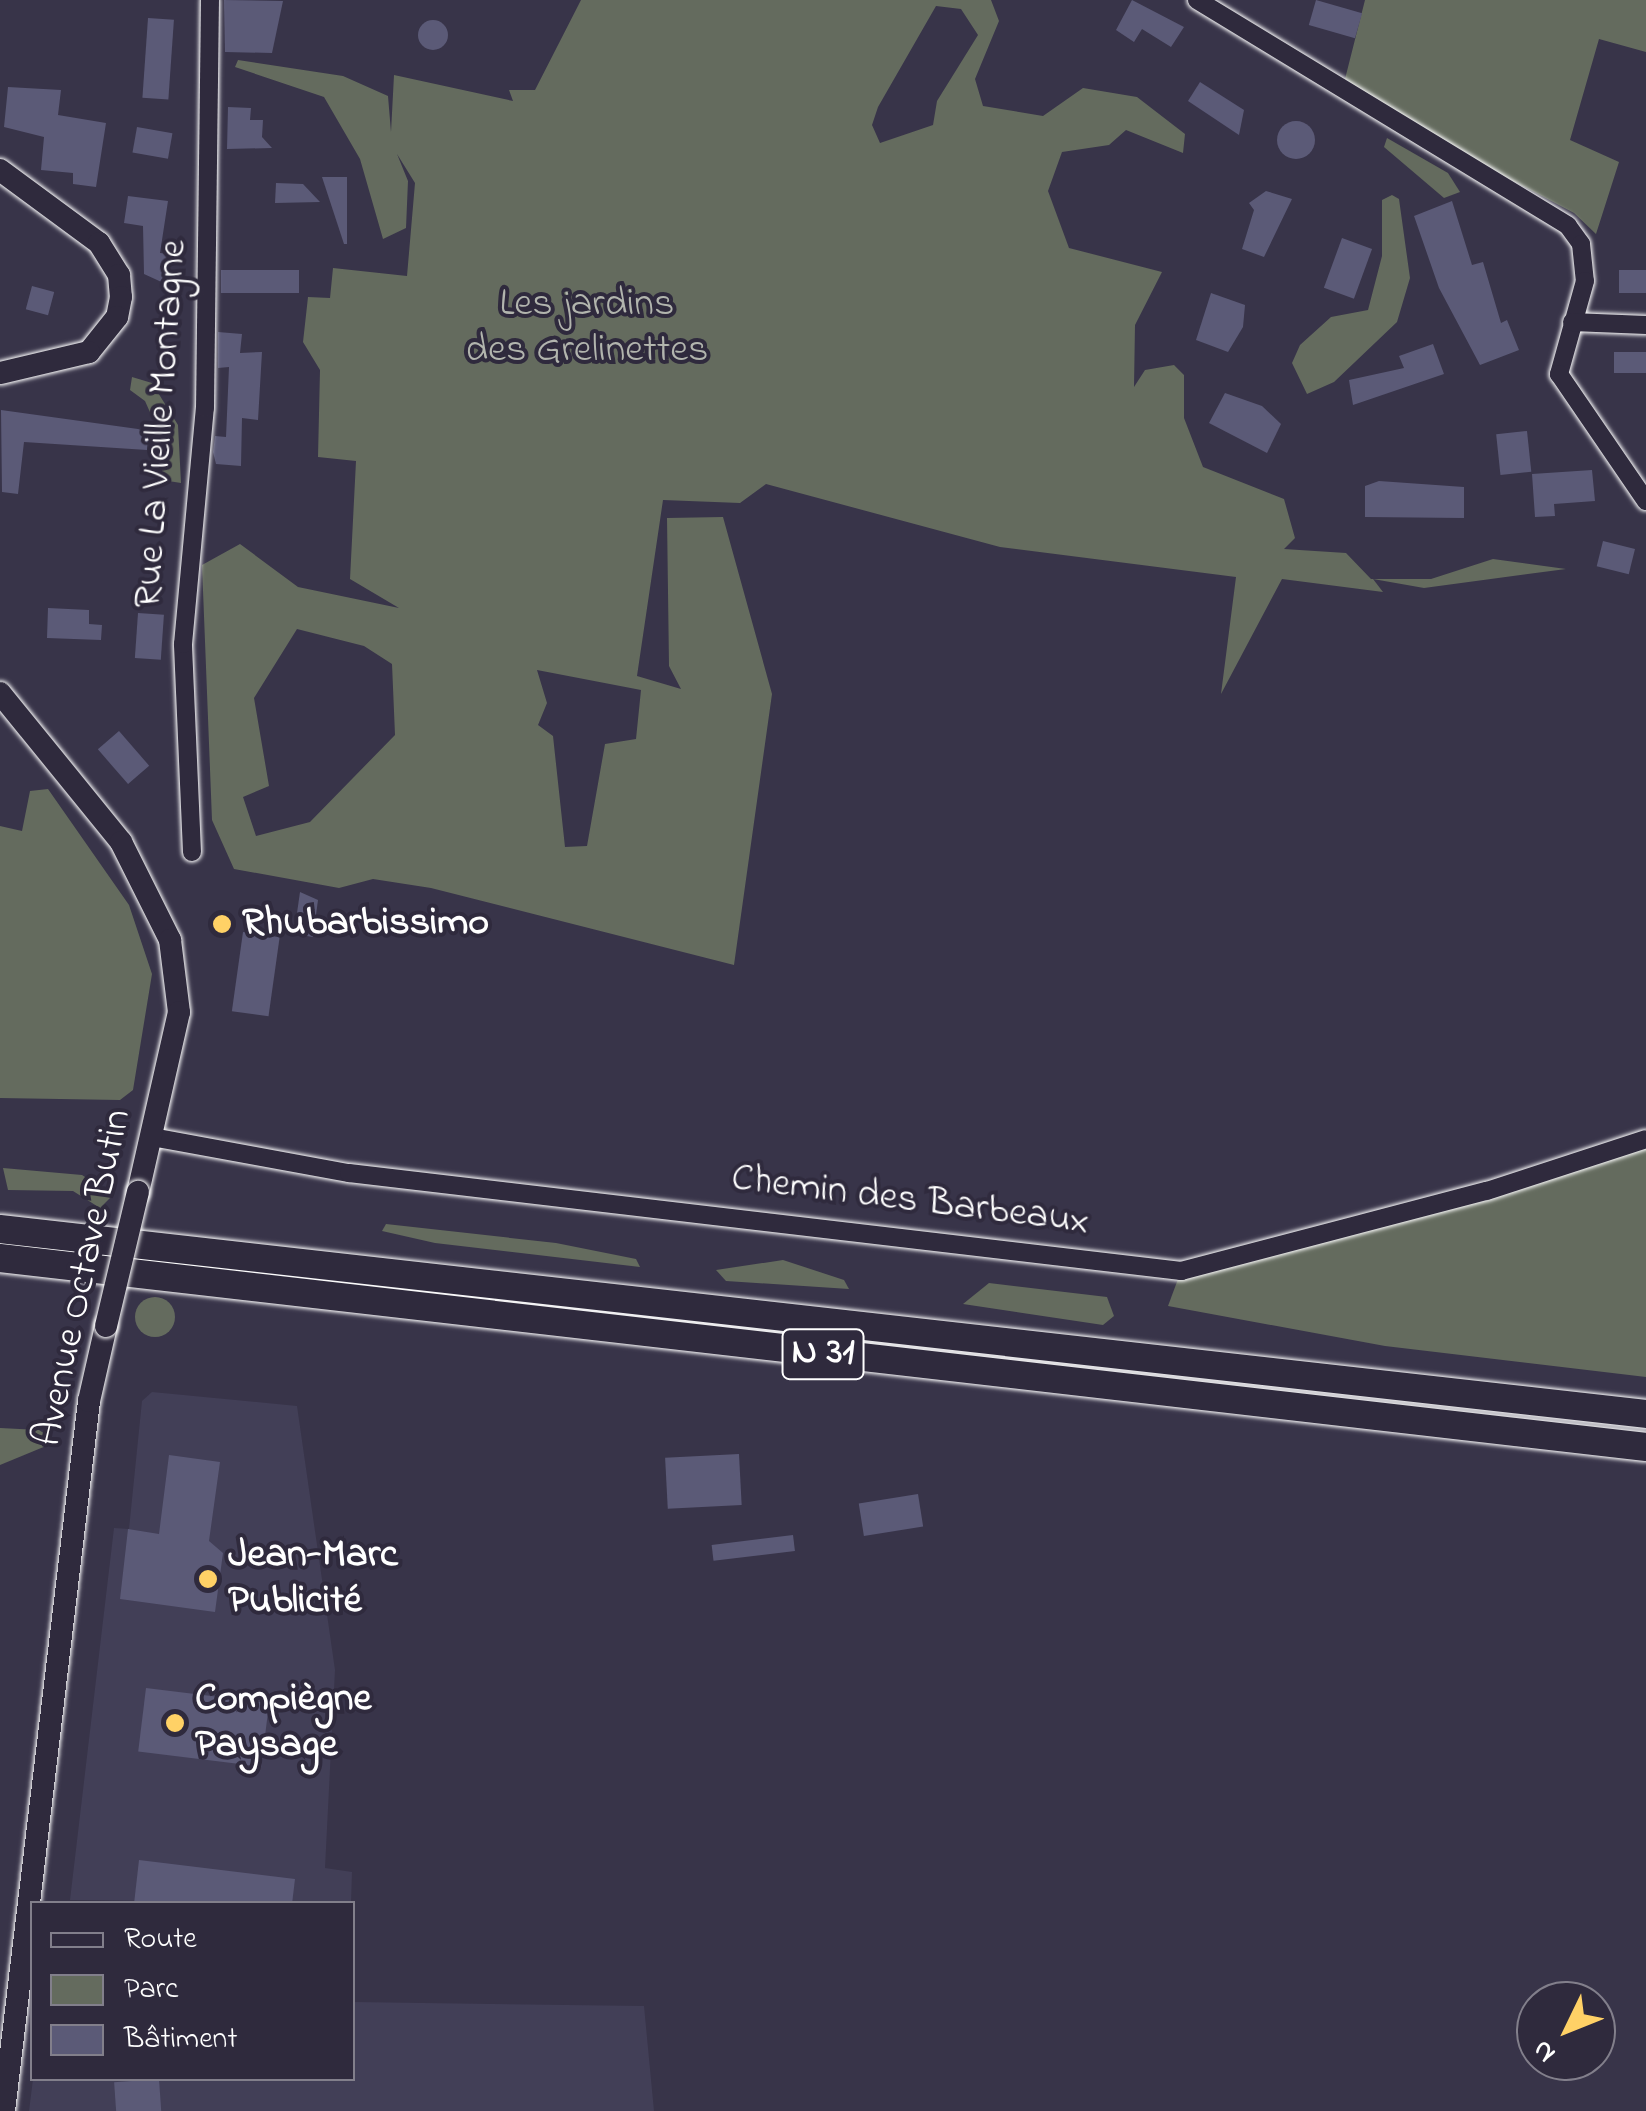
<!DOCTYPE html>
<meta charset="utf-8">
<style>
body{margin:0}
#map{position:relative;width:1646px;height:2111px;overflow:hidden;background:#383449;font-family:"Indie Flower",sans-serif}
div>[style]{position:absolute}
.built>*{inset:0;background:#423f57}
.green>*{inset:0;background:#646b5e}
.round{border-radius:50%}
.building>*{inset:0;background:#5b5a77;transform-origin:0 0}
.roads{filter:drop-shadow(0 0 2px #fff) drop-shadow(0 0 2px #fff)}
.minor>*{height:18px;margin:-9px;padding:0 9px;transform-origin:9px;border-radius:9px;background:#2f2a3d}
.secondary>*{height:22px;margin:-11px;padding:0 11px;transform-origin:11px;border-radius:11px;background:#2f2a3d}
.trunk>*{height:28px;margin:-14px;padding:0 14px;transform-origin:14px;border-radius:14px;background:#2f2a3d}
.bridges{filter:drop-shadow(0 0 2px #fff) drop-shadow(0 0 2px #fff)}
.secondary-bridge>*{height:22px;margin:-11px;padding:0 11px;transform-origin:11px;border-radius:11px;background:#2f2a3d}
.dots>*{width:28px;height:28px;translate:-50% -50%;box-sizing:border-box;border:5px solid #2f2a3d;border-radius:50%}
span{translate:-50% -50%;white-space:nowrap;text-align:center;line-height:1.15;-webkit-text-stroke:8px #2f2a3d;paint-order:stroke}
.shield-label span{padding:2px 8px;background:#2f2a3d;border:2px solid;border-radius:8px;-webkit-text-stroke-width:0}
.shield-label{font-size:38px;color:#fff;font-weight:700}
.park-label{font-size:40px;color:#b2b5ae}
.street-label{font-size:40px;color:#fff}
.poi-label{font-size:40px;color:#fff;font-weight:700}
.left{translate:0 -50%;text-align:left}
.legend{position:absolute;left:30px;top:1901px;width:325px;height:180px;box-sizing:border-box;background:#2f2a3d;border:2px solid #827f8b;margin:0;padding:12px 18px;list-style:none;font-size:30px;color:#fff}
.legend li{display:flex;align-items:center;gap:20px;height:50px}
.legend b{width:50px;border:2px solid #827f8b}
.north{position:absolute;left:1516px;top:1981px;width:100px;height:100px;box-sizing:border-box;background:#2f2a3d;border:2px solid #827f8b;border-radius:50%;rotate:227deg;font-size:28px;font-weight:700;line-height:40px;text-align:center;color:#fff}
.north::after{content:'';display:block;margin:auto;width:35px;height:45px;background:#ffd166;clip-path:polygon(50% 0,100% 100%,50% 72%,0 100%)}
</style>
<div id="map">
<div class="built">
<div style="clip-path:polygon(152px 1392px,297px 1406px,335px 1670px,325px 1868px,352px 1872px,351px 1903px,70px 1900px,114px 1528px,129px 1529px,142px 1401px)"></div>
<div style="clip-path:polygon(353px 2002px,644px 2006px,654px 2111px,29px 2111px,33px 2079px,352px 2078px)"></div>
</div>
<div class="green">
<div style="clip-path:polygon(evenodd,581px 0,991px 0,999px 21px,975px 79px,983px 106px,1043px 116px,1083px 88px,1137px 97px,1185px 134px,1183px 153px,1126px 130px,1109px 145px,1062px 152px,1048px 191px,1069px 248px,1162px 272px,1135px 325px,1134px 387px,1145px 370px,1174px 365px,1184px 375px,1184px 418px,1203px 467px,1284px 499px,1295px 538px,1284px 549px,1346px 553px,1371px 579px,1431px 579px,1493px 559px,1566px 569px,1424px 588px,1373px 579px,1383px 592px,1282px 579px,1221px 694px,1236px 577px,1000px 547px,766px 484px,740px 503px,663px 500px,637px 676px,681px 689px,669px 666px,667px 518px,723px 517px,772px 694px,734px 965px,431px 888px,373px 879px,339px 888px,234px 869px,212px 820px,202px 565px,240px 544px,298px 587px,399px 608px,350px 579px,356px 461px,318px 457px,320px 370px,303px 342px,308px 297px,330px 298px,333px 268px,407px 276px,415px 183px,397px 154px,408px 181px,406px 228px,383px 239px,360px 159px,324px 97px,235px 67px,238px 60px,343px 76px,388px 96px,391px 132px,394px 75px,513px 101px,509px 90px,535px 90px,581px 0,936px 6px,961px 9px,978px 35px,937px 101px,933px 125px,880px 143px,872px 125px,878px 107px,936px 6px,581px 0,297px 629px,364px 646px,392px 664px,395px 735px,310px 822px,256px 836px,243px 797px,269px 786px,254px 698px,297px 629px,581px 0,537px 670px,641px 690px,636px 739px,605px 744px,587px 846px,565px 847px,553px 736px,538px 725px,547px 703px,537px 670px)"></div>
<div style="clip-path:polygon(1365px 0,1646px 0,1646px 52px,1599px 39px,1570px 140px,1619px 162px,1596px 234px,1574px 213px,1442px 144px,1345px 79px)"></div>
<div style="clip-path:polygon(1387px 138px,1448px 173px,1460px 192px,1444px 198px,1384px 147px)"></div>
<div style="clip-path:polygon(1392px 195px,1399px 199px,1410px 278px,1397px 322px,1334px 382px,1307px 394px,1292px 363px,1300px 345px,1331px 317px,1368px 310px,1382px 256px,1382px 200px)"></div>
<div style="clip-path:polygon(132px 377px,152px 383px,178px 425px,181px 483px,162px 480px,161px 437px,145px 401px,130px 390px)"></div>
<div style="clip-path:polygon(48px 789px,129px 905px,152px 974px,133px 1090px,120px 1100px,0 1098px,0 826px,22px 831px,30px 791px)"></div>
<div style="clip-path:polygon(1646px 1146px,1646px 1377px,1385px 1346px,1168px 1306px,1181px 1271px)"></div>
<div style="clip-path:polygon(3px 1168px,82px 1175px,113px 1195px,100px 1208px,73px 1191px,8px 1190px)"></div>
<div style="clip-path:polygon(386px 1224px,556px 1243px,636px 1259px,640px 1267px,435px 1243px,382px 1231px)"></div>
<div style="clip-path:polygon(783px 1260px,844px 1280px,849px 1289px,726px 1281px,716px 1270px)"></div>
<div style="clip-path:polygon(989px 1283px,1107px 1297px,1114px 1316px,1103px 1325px,963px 1304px)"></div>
<div class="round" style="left:135px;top:1297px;width:40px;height:40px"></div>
<div style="clip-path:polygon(0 1428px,39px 1430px,48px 1436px,46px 1446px,0 1465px)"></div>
</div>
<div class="building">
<div style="clip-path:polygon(224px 0,283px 1px,272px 53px,225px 52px)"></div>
<div style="clip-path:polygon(1132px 0,1184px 27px,1171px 47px,1142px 29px,1134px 42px,1116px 30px)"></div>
<div style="left:1316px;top:0;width:48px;height:26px;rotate:16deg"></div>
<div style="left:148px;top:18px;width:26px;height:80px;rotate:4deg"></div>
<div class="round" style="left:418px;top:20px;width:30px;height:30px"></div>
<div style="clip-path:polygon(1200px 82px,1244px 110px,1239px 135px,1188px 101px)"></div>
<div style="clip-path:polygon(8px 87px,61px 90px,58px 115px,106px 123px,96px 187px,73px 184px,73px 173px,41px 170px,44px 137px,4px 127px)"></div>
<div style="clip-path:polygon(228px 107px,251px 108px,250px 120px,263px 120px,262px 137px,272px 148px,227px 149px)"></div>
<div class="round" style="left:1277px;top:121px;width:38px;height:38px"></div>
<div style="left:137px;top:127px;width:36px;height:26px;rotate:10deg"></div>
<div style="clip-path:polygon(322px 177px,347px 177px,347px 244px,344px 244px)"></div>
<div style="clip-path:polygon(276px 183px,303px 184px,320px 202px,275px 203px)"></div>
<div style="clip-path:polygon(1266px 191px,1292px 199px,1264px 257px,1242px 249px,1254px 210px,1249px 203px)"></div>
<div style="clip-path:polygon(128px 196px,168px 201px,160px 253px,169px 254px,168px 285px,144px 274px,143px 226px,124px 223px)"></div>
<div style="clip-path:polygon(1452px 201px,1472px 265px,1483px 262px,1501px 323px,1507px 320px,1519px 350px,1480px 365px,1439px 288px,1414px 216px)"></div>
<div style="left:1342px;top:238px;width:32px;height:53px;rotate:20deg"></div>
<div style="left:221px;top:270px;width:78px;height:23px"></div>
<div style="left:1619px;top:270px;width:27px;height:23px"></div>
<div style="left:32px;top:286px;width:23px;height:24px;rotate:15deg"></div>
<div style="clip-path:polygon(1211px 293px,1245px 305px,1243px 327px,1228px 352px,1196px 340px)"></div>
<div style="clip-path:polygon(218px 332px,242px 334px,240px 353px,262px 352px,258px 420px,242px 418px,241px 466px,216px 464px,213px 452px,215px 436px,226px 437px,229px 367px,218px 368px)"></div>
<div style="clip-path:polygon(1433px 344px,1444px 374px,1353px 405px,1349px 380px,1404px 368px,1399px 356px)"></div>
<div style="left:1646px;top:352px;width:21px;height:32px;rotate:90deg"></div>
<div style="clip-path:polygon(1225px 393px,1262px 406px,1281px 424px,1267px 453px,1209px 423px)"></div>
<div style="clip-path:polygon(1px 410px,138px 429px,148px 432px,147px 450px,24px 442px,18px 494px,2px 492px)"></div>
<div style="left:1527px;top:431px;width:41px;height:31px;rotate:84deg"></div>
<div style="clip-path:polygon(1592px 470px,1595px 501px,1554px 504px,1555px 516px,1535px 517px,1532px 474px)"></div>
<div style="clip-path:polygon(1379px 481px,1464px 487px,1464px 518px,1365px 517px,1365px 486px)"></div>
<div style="left:1603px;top:541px;width:33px;height:26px;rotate:14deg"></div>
<div style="clip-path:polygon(48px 608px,89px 610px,89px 624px,102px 625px,101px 640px,47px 638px)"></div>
<div style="left:138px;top:613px;width:26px;height:45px;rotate:4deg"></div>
<div style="left:119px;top:731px;width:46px;height:28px;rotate:49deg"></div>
<div style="clip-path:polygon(300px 892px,318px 900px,313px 937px,294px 934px)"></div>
<div style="left:243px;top:932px;width:37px;height:80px;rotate:8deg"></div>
<div style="left:739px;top:1454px;width:51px;height:74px;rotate:87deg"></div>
<div style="clip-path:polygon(169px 1455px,220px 1462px,209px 1541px,223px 1553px,215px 1612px,120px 1599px,128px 1529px,159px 1534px)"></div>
<div style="left:918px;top:1494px;width:33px;height:60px;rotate:81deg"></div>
<div style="left:793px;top:1535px;width:16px;height:82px;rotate:83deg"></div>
<div style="left:146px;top:1688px;width:124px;height:64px;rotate:7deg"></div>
<div style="clip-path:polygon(139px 1860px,295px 1879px,292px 1904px,134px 1904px)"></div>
<div style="left:159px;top:2079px;width:32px;height:45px;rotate:86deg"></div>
</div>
<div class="roads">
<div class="minor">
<div style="left:1197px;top:0;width:434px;rotate:31.3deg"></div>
<div style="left:1568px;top:226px;width:22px;rotate:54deg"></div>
<div style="left:1581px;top:244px;width:37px;rotate:84deg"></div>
<div style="left:1585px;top:281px;width:97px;rotate:105.6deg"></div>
<div style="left:1559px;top:374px;width:154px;rotate:55.6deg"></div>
<div style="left:1572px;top:322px;width:74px;rotate:2.3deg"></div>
<div style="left:192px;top:852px;width:208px;rotate:-92.5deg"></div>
<div style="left:183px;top:644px;width:237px;rotate:-84.7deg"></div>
<div style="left:205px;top:408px;width:408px;rotate:-89.3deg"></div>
<div style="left:152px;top:1137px;width:200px;rotate:10.4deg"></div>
<div style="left:349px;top:1173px;width:838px;rotate:6.72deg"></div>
<div style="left:1181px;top:1271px;width:316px;rotate:-14.7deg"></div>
<div style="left:1487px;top:1191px;width:167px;rotate:-18.1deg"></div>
</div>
<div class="secondary">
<div style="left:0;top:170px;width:123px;rotate:36.4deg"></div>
<div style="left:99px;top:243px;width:38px;rotate:58deg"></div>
<div style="left:119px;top:275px;width:22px;rotate:85deg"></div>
<div style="left:121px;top:297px;width:20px;rotate:101deg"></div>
<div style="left:117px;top:317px;width:45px;rotate:128.7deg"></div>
<div style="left:89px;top:352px;width:91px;rotate:166.7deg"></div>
<div style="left:0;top:693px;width:192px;rotate:50.9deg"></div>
<div style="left:121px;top:842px;width:110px;rotate:63.4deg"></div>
<div style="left:170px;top:940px;width:73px;rotate:82.9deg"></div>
<div style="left:179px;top:1012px;width:185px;rotate:102.8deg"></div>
<div style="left:4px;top:2111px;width:715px;rotate:-83.17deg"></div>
<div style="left:89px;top:1401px;width:77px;rotate:-77.2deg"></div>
</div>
<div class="trunk">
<div style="left:0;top:1229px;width:1656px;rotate:6.41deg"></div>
<div style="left:0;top:1258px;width:1657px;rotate:6.55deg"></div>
</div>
</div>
<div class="bridges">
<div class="secondary-bridge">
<div style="left:106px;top:1326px;width:138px;rotate:-76.6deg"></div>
</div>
</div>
<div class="dots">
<div style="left:222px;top:924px;background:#ffd166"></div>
<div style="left:208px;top:1579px;background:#ffd166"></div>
<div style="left:175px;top:1723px;background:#ffd166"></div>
</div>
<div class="shield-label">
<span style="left:823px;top:1354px">N 31</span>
</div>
<div class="park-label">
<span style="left:587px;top:328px">Les jardins<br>des Grelinettes</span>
</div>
<div class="street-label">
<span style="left:162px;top:424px;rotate:-86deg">Rue La Vieille Montagne</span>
<span style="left:910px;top:1201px;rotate:7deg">Chemin des Barbeaux</span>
<span style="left:84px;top:1278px;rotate:-78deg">Avenue Octave Butin</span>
</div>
<div class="poi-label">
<span class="left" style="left:242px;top:924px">Rhubarbissimo</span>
<span class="left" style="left:228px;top:1579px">Jean-Marc<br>Publicité</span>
<span class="left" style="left:195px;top:1723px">Compiègne<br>Paysage</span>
</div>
<ul class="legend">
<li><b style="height:12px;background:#2f2a3d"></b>Route</li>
<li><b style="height:28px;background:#646b5e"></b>Parc</li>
<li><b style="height:28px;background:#5b5a77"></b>Bâtiment</li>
</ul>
<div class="north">N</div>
</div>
